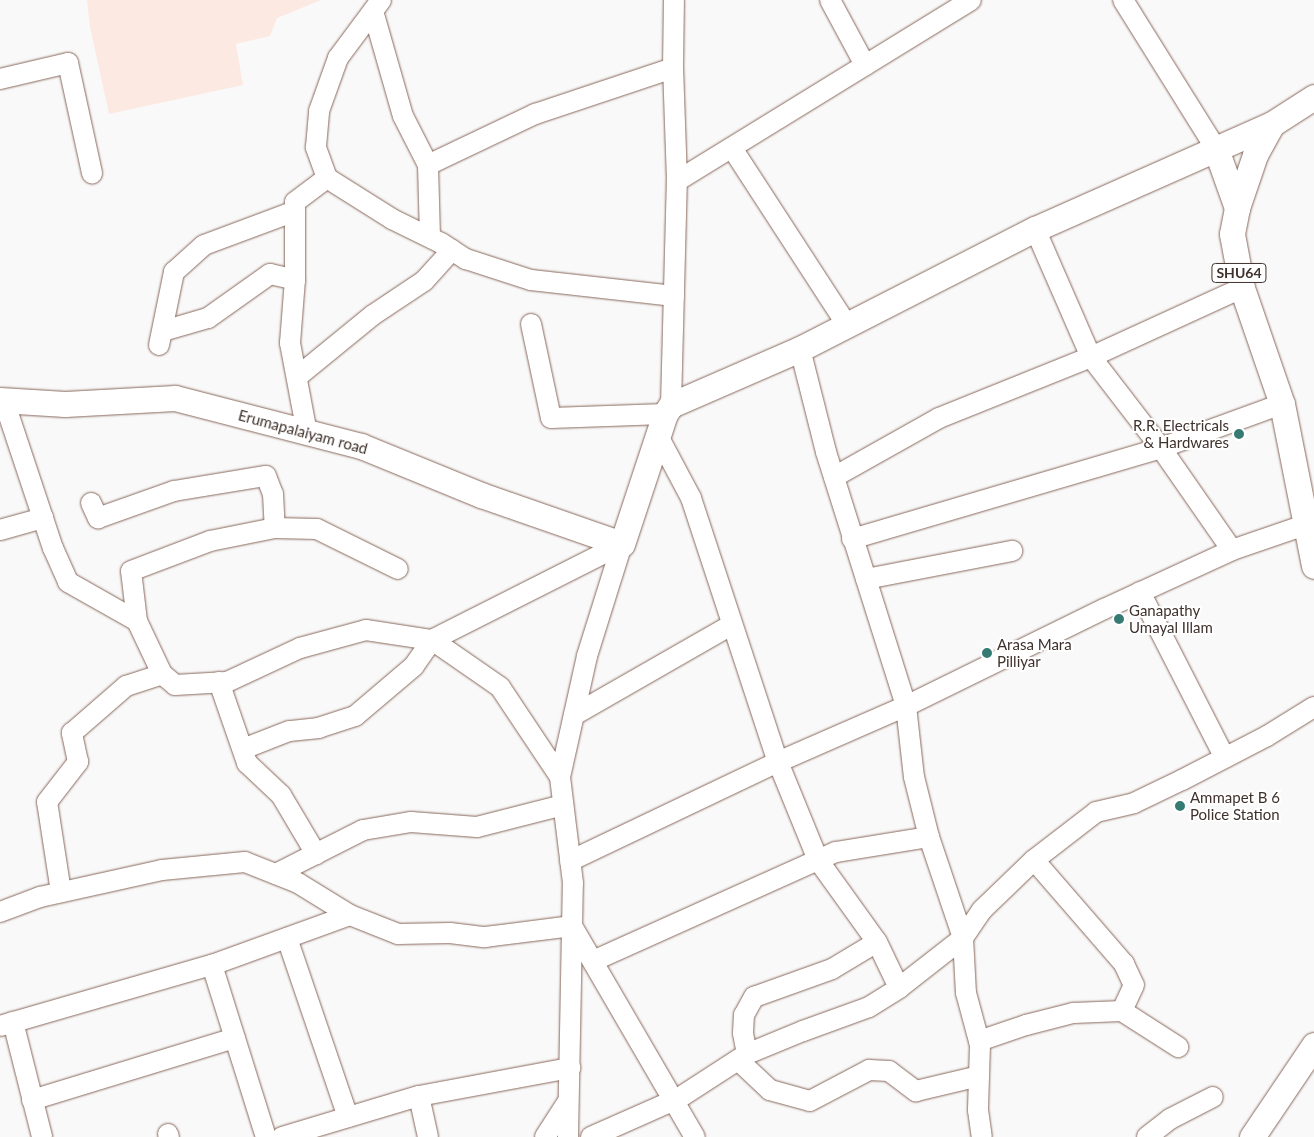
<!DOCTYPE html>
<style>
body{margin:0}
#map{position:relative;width:1314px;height:1137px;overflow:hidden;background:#f9f9f9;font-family:Lato,sans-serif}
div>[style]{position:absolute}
.built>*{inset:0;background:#fce9e2}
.roads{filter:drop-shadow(0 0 1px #88675a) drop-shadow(0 0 1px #88675a)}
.minor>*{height:20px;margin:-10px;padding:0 10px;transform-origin:10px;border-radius:10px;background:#fff}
.major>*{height:25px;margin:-12.5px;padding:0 12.5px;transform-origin:12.5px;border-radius:12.5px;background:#fff}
.dots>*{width:14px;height:14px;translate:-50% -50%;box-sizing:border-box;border:2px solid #fff;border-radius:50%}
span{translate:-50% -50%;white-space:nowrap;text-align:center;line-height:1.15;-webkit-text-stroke:4px #fff;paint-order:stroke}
.shield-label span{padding:1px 4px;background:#fff;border:1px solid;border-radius:4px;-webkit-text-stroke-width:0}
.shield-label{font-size:14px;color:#3f312b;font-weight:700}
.poi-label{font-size:15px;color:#3f312b}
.right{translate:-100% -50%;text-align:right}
.left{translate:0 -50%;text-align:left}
.street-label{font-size:15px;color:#3f312b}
</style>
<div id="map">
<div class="built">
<div style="clip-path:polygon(87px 0,321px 0,277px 18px,270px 36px,236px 44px,243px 85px,109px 114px,90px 27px)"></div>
</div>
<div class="roads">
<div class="minor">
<div style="left:830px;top:0;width:74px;rotate:61.7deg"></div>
<div style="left:1123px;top:0;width:176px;rotate:58deg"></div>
<div style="left:373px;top:11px;width:109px;rotate:74.1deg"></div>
<div style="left:403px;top:116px;width:55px;rotate:63deg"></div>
<div style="left:0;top:79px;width:70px;rotate:-13.2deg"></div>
<div style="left:68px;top:63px;width:113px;rotate:77.7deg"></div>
<div style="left:732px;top:148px;width:211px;rotate:57deg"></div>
<div style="left:327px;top:178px;width:33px;rotate:-110deg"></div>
<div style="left:316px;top:147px;width:36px;rotate:-85deg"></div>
<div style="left:319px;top:111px;width:56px;rotate:-70.3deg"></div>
<div style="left:338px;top:58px;width:72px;rotate:-53.4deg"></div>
<div style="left:677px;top:181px;width:345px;rotate:-31.6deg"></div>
<div style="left:1035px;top:229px;width:140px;rotate:66.4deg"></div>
<div style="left:1091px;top:357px;width:115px;rotate:52.4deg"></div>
<div style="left:1161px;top:448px;width:124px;rotate:55.2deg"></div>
<div style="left:430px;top:237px;width:72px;rotate:-91.6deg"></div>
<div style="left:428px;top:165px;width:119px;rotate:-25.5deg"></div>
<div style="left:535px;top:114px;width:145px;rotate:-18.4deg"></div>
<div style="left:531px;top:324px;width:96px;rotate:78deg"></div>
<div style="left:551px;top:418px;width:114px;rotate:-2deg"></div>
<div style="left:163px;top:331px;width:47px;rotate:-16.1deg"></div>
<div style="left:208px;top:318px;width:76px;rotate:-35.4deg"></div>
<div style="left:270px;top:274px;width:26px;rotate:13deg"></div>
<div style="left:159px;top:345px;width:75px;rotate:-78.4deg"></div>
<div style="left:174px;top:272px;width:40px;rotate:-42deg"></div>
<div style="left:204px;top:245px;width:97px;rotate:-20.5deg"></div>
<div style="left:800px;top:349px;width:106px;rotate:75.8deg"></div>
<div style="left:826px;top:452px;width:266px;rotate:72.5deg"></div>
<div style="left:906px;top:706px;width:71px;rotate:83.6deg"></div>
<div style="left:914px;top:777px;width:62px;rotate:76deg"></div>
<div style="left:929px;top:837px;width:107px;rotate:71.4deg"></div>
<div style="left:963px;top:938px;width:55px;rotate:86.9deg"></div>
<div style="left:966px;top:993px;width:54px;rotate:74.9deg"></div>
<div style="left:980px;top:1045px;width:65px;rotate:91.8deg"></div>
<div style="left:978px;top:1110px;width:27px;rotate:82deg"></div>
<div style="left:297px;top:377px;width:98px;rotate:-39.2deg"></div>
<div style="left:373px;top:315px;width:61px;rotate:-33.7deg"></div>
<div style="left:424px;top:281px;width:42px;rotate:-47.9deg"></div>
<div style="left:4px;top:401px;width:155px;rotate:71.6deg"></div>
<div style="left:53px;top:548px;width:37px;rotate:66deg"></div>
<div style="left:68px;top:582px;width:79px;rotate:29.5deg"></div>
<div style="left:137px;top:621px;width:59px;rotate:64.7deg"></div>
<div style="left:671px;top:405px;width:224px;rotate:-88.5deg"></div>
<div style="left:677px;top:181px;width:113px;rotate:-92deg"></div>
<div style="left:673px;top:68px;width:68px;rotate:-89.2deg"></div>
<div style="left:307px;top:433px;width:92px;rotate:-100.7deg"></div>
<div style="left:290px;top:343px;width:63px;rotate:-85.5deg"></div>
<div style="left:295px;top:280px;width:78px;rotate:-90deg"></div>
<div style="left:295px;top:202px;width:40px;rotate:-37deg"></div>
<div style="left:327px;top:178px;width:77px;rotate:32.2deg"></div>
<div style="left:392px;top:219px;width:55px;rotate:26.1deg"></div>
<div style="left:441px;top:243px;width:30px;rotate:33deg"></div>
<div style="left:466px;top:259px;width:68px;rotate:17.9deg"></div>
<div style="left:531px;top:280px;width:144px;rotate:6.4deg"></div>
<div style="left:657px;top:434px;width:72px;rotate:62deg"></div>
<div style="left:691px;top:498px;width:278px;rotate:71.8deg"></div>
<div style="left:778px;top:762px;width:106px;rotate:67.8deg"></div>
<div style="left:818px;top:860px;width:101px;rotate:54.3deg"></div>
<div style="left:877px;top:942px;width:51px;rotate:64.4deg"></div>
<div style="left:834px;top:477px;width:120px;rotate:-29.3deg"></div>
<div style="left:939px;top:418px;width:164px;rotate:-21.9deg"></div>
<div style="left:1091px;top:357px;width:166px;rotate:-24.6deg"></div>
<div style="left:91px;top:503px;width:17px;rotate:65deg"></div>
<div style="left:98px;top:518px;width:81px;rotate:-19.6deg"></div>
<div style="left:174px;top:491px;width:93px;rotate:-9.3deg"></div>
<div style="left:266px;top:476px;width:19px;rotate:69deg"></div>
<div style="left:273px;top:494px;width:34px;rotate:87deg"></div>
<div style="left:0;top:530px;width:45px;rotate:-15.6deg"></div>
<div style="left:852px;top:539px;width:322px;rotate:-16.4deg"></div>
<div style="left:1161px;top:448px;width:129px;rotate:-20deg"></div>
<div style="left:866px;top:579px;width:149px;rotate:-10.9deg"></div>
<div style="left:1140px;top:592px;width:186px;rotate:62.9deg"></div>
<div style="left:137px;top:621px;width:50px;rotate:-96.8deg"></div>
<div style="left:131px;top:571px;width:85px;rotate:-20.8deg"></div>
<div style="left:210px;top:541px;width:66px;rotate:-11.3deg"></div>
<div style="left:275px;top:528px;width:42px;rotate:1.4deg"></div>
<div style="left:317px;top:529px;width:90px;rotate:26.3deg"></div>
<div style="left:219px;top:682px;width:86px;rotate:70.9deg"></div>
<div style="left:247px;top:763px;width:47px;rotate:43.3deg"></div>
<div style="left:281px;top:795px;width:69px;rotate:59.3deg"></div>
<div style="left:574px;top:715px;width:181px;rotate:-29.8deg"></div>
<div style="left:560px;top:777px;width:108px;rotate:-123.7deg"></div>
<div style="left:500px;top:687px;width:83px;rotate:-145.3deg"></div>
<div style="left:432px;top:640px;width:213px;rotate:-26.8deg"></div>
<div style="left:1034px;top:860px;width:138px;rotate:49.1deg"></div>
<div style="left:1124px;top:964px;width:23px;rotate:65deg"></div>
<div style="left:1134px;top:985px;width:29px;rotate:115deg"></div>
<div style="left:570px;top:861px;width:230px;rotate:-25.5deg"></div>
<div style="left:778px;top:762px;width:140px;rotate:-23.6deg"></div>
<div style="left:906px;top:706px;width:220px;rotate:-26.1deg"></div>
<div style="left:1104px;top:609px;width:141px;rotate:-24.7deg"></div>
<div style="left:1232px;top:550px;width:77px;rotate:-18.9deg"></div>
<div style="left:276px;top:874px;width:97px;rotate:-26.8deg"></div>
<div style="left:363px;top:830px;width:49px;rotate:-9.5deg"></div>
<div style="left:411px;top:822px;width:66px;rotate:4.3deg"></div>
<div style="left:477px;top:827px;width:89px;rotate:-14.3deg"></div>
<div style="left:61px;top:892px;width:91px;rotate:-98.8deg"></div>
<div style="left:47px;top:802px;width:51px;rotate:-52.2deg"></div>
<div style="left:78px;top:762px;width:30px;rotate:-102deg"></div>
<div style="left:72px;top:733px;width:72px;rotate:-41deg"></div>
<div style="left:126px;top:686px;width:38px;rotate:-18deg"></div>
<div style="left:162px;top:674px;width:17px;rotate:40deg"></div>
<div style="left:175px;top:685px;width:52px;rotate:-3.3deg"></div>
<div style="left:227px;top:682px;width:81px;rotate:-25deg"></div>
<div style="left:300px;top:648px;width:68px;rotate:-15.3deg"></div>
<div style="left:366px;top:630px;width:67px;rotate:8.6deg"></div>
<div style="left:432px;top:640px;width:32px;rotate:125deg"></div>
<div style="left:414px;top:666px;width:77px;rotate:139.7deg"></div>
<div style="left:355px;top:716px;width:38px;rotate:162deg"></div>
<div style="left:319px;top:728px;width:30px;rotate:174deg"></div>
<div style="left:289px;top:731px;width:49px;rotate:158.6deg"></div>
<div style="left:0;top:912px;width:43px;rotate:-20.6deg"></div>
<div style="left:40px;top:897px;width:125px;rotate:-12.5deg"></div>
<div style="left:162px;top:870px;width:83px;rotate:-5.5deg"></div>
<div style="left:245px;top:862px;width:57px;rotate:21.6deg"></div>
<div style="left:298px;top:883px;width:61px;rotate:31.6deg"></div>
<div style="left:350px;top:915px;width:52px;rotate:21.6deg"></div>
<div style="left:398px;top:934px;width:52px;rotate:-1.1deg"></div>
<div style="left:450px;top:933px;width:35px;rotate:7deg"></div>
<div style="left:485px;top:937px;width:88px;rotate:-7.2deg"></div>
<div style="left:572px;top:926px;width:244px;rotate:59.8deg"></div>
<div style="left:287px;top:938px;width:189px;rotate:71.2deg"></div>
<div style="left:593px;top:961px;width:266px;rotate:-24.2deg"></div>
<div style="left:836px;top:852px;width:94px;rotate:-9.2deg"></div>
<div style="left:212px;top:965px;width:147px;rotate:-19.9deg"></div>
<div style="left:13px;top:1022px;width:119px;rotate:75.8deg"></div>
<div style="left:0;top:1026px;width:221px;rotate:-16.1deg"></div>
<div style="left:212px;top:965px;width:180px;rotate:72.6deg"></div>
<div style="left:979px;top:1041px;width:50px;rotate:-18.8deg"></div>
<div style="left:1026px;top:1025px;width:49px;rotate:-14.3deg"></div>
<div style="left:1073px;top:1013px;width:49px;rotate:-2.3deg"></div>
<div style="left:1122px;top:1011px;width:67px;rotate:32.7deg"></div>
<div style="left:747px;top:1054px;width:21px;rotate:-101deg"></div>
<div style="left:743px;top:1033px;width:18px;rotate:-87deg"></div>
<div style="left:744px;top:1015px;width:21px;rotate:-61deg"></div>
<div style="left:754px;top:997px;width:83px;rotate:-19.7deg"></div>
<div style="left:832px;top:969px;width:52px;rotate:-31deg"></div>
<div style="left:738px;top:1060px;width:44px;rotate:43.2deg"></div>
<div style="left:770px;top:1090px;width:41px;rotate:15.4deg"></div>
<div style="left:810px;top:1101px;width:67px;rotate:-27.7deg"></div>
<div style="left:869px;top:1070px;width:20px;rotate:3deg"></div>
<div style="left:889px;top:1071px;width:34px;rotate:37deg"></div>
<div style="left:916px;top:1091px;width:65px;rotate:-13.4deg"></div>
<div style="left:32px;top:1100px;width:212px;rotate:-17deg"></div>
<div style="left:168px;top:1134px;width:3px;rotate:72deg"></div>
<div style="left:282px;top:1137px;width:143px;rotate:-16.7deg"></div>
<div style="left:428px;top:1137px;width:42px;rotate:-102.4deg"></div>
<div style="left:419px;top:1096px;width:154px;rotate:-10.5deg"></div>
<div style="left:545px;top:1137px;width:43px;rotate:-57.4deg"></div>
<div style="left:568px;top:1137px;width:254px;rotate:-88.9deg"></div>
<div style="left:573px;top:883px;width:107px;rotate:-97deg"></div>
<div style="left:560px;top:777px;width:124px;rotate:-77.4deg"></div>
<div style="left:587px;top:656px;width:117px;rotate:-72.6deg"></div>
<div style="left:591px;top:1137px;width:96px;rotate:-23.9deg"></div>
<div style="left:679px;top:1098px;width:81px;rotate:-32.9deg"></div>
<div style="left:747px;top:1054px;width:61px;rotate:-22.3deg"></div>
<div style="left:803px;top:1031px;width:70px;rotate:-20deg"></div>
<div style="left:869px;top:1007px;width:36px;rotate:-32deg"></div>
<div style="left:899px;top:988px;width:81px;rotate:-38deg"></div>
<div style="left:963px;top:938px;width:34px;rotate:-56deg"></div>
<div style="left:982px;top:910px;width:72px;rotate:-43.9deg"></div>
<div style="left:1034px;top:860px;width:78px;rotate:-37.7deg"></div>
<div style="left:1096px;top:812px;width:39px;rotate:-13deg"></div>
<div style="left:1134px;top:803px;width:53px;rotate:-25.6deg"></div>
<div style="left:1182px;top:780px;width:96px;rotate:-27.4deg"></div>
<div style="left:1267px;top:736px;width:55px;rotate:-31.7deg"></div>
<div style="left:1147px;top:1137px;width:29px;rotate:-38deg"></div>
<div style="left:1170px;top:1119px;width:48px;rotate:-27.1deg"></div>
</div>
<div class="major">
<div style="left:1314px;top:97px;width:50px;rotate:147.3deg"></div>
<div style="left:1272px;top:124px;width:35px;rotate:119deg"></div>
<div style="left:1255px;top:155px;width:56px;rotate:108.8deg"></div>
<div style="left:1237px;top:208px;width:26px;rotate:101deg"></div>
<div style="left:1232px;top:234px;width:55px;rotate:79.5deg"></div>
<div style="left:1242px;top:288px;width:123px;rotate:71deg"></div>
<div style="left:1282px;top:404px;width:165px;rotate:78.8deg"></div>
<div style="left:1216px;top:149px;width:63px;rotate:70.4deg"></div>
<div style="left:0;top:400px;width:65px;rotate:3.5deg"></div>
<div style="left:65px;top:404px;width:110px;rotate:-3.1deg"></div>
<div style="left:175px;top:398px;width:192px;rotate:14.5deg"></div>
<div style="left:361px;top:446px;width:130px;rotate:22.2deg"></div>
<div style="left:481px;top:495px;width:149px;rotate:19.2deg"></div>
<div style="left:622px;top:544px;width:137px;rotate:-71.7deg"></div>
<div style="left:665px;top:414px;width:11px;rotate:-56deg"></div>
<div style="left:671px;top:405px;width:141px;rotate:-23.5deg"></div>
<div style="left:800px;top:349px;width:264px;rotate:-27.1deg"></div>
<div style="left:1035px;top:229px;width:259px;rotate:-23.9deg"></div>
<div style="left:1252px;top:1137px;width:111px;rotate:-56deg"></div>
</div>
</div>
<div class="dots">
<div style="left:1239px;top:434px;background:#357b73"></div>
<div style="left:1119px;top:619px;background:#357b73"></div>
<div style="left:987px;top:653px;background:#357b73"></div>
<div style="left:1180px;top:806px;background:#357b73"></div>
</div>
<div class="shield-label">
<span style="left:1239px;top:273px">SHU64</span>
</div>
<div class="poi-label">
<span class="right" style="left:1229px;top:434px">R.R. Electricals<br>&amp; Hardwares</span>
<span class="left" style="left:1129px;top:619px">Ganapathy<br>Umayal Illam</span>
<span class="left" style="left:997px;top:653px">Arasa Mara<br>Pilliyar</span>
<span class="left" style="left:1190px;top:806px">Ammapet B 6<br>Police Station</span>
</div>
<div class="street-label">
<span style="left:303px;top:432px;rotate:15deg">Erumapalaiyam road</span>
</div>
</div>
